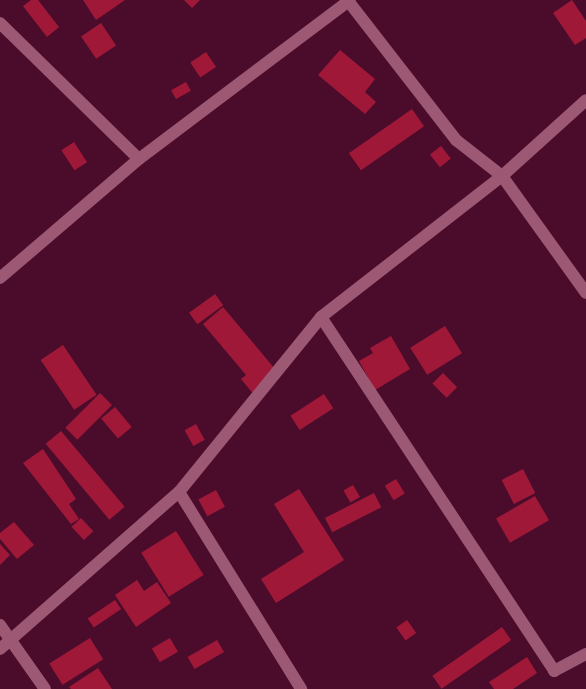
<!DOCTYPE html>
<style>
body{margin:0}
#map{position:relative;width:586px;height:689px;overflow:hidden;background:#4b0c2c;font-family:"PT Sans Narrow",sans-serif}
div>[style]{position:absolute}
.building>*{inset:0;background:#a01838;transform-origin:0 0}
.minor>*{height:12px;margin:-6px;padding:0 6px;transform-origin:6px;border-radius:6px;background:#9d5874}
span{translate:-50% -50%;white-space:nowrap;text-align:center;line-height:1.15;-webkit-text-stroke:4px #3f0122;paint-order:stroke}
</style>
<div id="map">
<div class="building">
<div style="clip-path:polygon(31px 0,38px 0,59px 27px,47px 37px,23px 6px)"></div>
<div style="clip-path:polygon(83px 0,125px 0,96px 20px)"></div>
<div style="clip-path:polygon(184px 0,200px 0,192px 8px)"></div>
<div style="clip-path:polygon(572px 0,586px 21px,586px 38px,575px 45px,553px 13px)"></div>
<div style="left:101px;top:23px;width:27px;height:24px;rotate:56deg"></div>
<div style="clip-path:polygon(340px 50px,375px 79px,365px 92px,376px 102px,365px 114px,318px 75px)"></div>
<div style="left:206px;top:52px;width:18px;height:19px;rotate:56deg"></div>
<div style="left:186px;top:82px;width:10px;height:17px;rotate:61deg"></div>
<div style="left:412px;top:109px;width:21px;height:77px;rotate:55deg"></div>
<div style="left:74px;top:142px;width:24px;height:15px;rotate:57deg"></div>
<div style="left:441px;top:146px;width:16px;height:14px;rotate:52deg"></div>
<div style="left:215px;top:294px;width:14px;height:32px;rotate:54deg"></div>
<div style="clip-path:polygon(223px 307px,280px 375px,255px 396px,241px 379px,246px 375px,203px 324px)"></div>
<div style="left:445px;top:326px;width:32px;height:41px;rotate:58deg"></div>
<div style="clip-path:polygon(391px 336px,410px 369px,375px 390px,359px 361px,373px 353px,370px 348px)"></div>
<div style="left:63px;top:345px;width:60px;height:27px;rotate:56deg"></div>
<div style="left:443px;top:373px;width:20px;height:15px;rotate:45deg"></div>
<div style="left:100px;top:393px;width:17px;height:49px;rotate:45deg"></div>
<div style="left:324px;top:394px;width:17px;height:40px;rotate:57deg"></div>
<div style="left:115px;top:407px;width:26px;height:18px;rotate:50deg"></div>
<div style="left:196px;top:424px;width:18px;height:13px;rotate:61deg"></div>
<div style="left:61px;top:431px;width:99px;height:20px;rotate:50deg"></div>
<div style="clip-path:polygon(43px 449px,76px 499px,69px 504px,79px 519px,71px 524px,23px 463px)"></div>
<div style="left:523px;top:469px;width:27px;height:24px;rotate:63deg"></div>
<div style="left:396px;top:479px;width:17px;height:13px;rotate:59deg"></div>
<div style="left:353px;top:485px;width:14px;height:11px;rotate:60deg"></div>
<div style="clip-path:polygon(299px 489px,344px 560px,276px 603px,261px 579px,304px 552px,274px 504px)"></div>
<div style="left:216px;top:490px;width:19px;height:20px;rotate:62deg"></div>
<div style="left:374px;top:493px;width:16px;height:55px;rotate:63deg"></div>
<div style="left:535px;top:496px;width:28px;height:45px;rotate:60deg"></div>
<div style="left:81px;top:518px;width:18px;height:13px;rotate:47deg"></div>
<div style="clip-path:polygon(14px 522px,34px 545px,17px 559px,0 539px,0 533px)"></div>
<div style="left:176px;top:531px;width:52px;height:41px;rotate:58deg"></div>
<div style="clip-path:polygon(0 544px,10px 555px,0 565px)"></div>
<div style="clip-path:polygon(137px 580px,144px 591px,157px 582px,171px 603px,136px 627px,115px 595px)"></div>
<div style="left:115px;top:600px;width:11px;height:33px;rotate:56deg"></div>
<div style="left:407px;top:620px;width:16px;height:13px;rotate:55deg"></div>
<div style="left:502px;top:627px;width:16px;height:85px;rotate:55deg"></div>
<div style="left:90px;top:638px;width:25px;height:48px;rotate:58deg"></div>
<div style="left:170px;top:638px;width:16px;height:21px;rotate:60deg"></div>
<div style="left:217px;top:640px;width:14px;height:34px;rotate:60deg"></div>
<div style="clip-path:polygon(527px 657px,537px 673px,513px 689px,494px 689px,489px 682px)"></div>
<div style="clip-path:polygon(98px 668px,112px 689px,71px 689px,69px 687px)"></div>
</div>
<div class="minor">
<div style="left:349px;top:2px;width:175px;rotate:52.2deg"></div>
<div style="left:456px;top:140px;width:58px;rotate:38deg"></div>
<div style="left:502px;top:176px;width:144px;rotate:54.3deg"></div>
<div style="left:0;top:23px;width:194px;rotate:44.4deg"></div>
<div style="left:0;top:278px;width:183px;rotate:-40.6deg"></div>
<div style="left:139px;top:159px;width:264px;rotate:-37deg"></div>
<div style="left:321px;top:317px;width:424px;rotate:56.6deg"></div>
<div style="left:554px;top:671px;width:36px;rotate:-28deg"></div>
<div style="left:179px;top:492px;width:232px;rotate:58.2deg"></div>
<div style="left:0;top:625px;width:78px;rotate:54.9deg"></div>
<div style="left:0;top:649px;width:238px;rotate:-41.3deg"></div>
<div style="left:179px;top:492px;width:225px;rotate:-50.9deg"></div>
<div style="left:321px;top:317px;width:229px;rotate:-37.9deg"></div>
<div style="left:502px;top:176px;width:113px;rotate:-42.1deg"></div>
</div>
</div>
